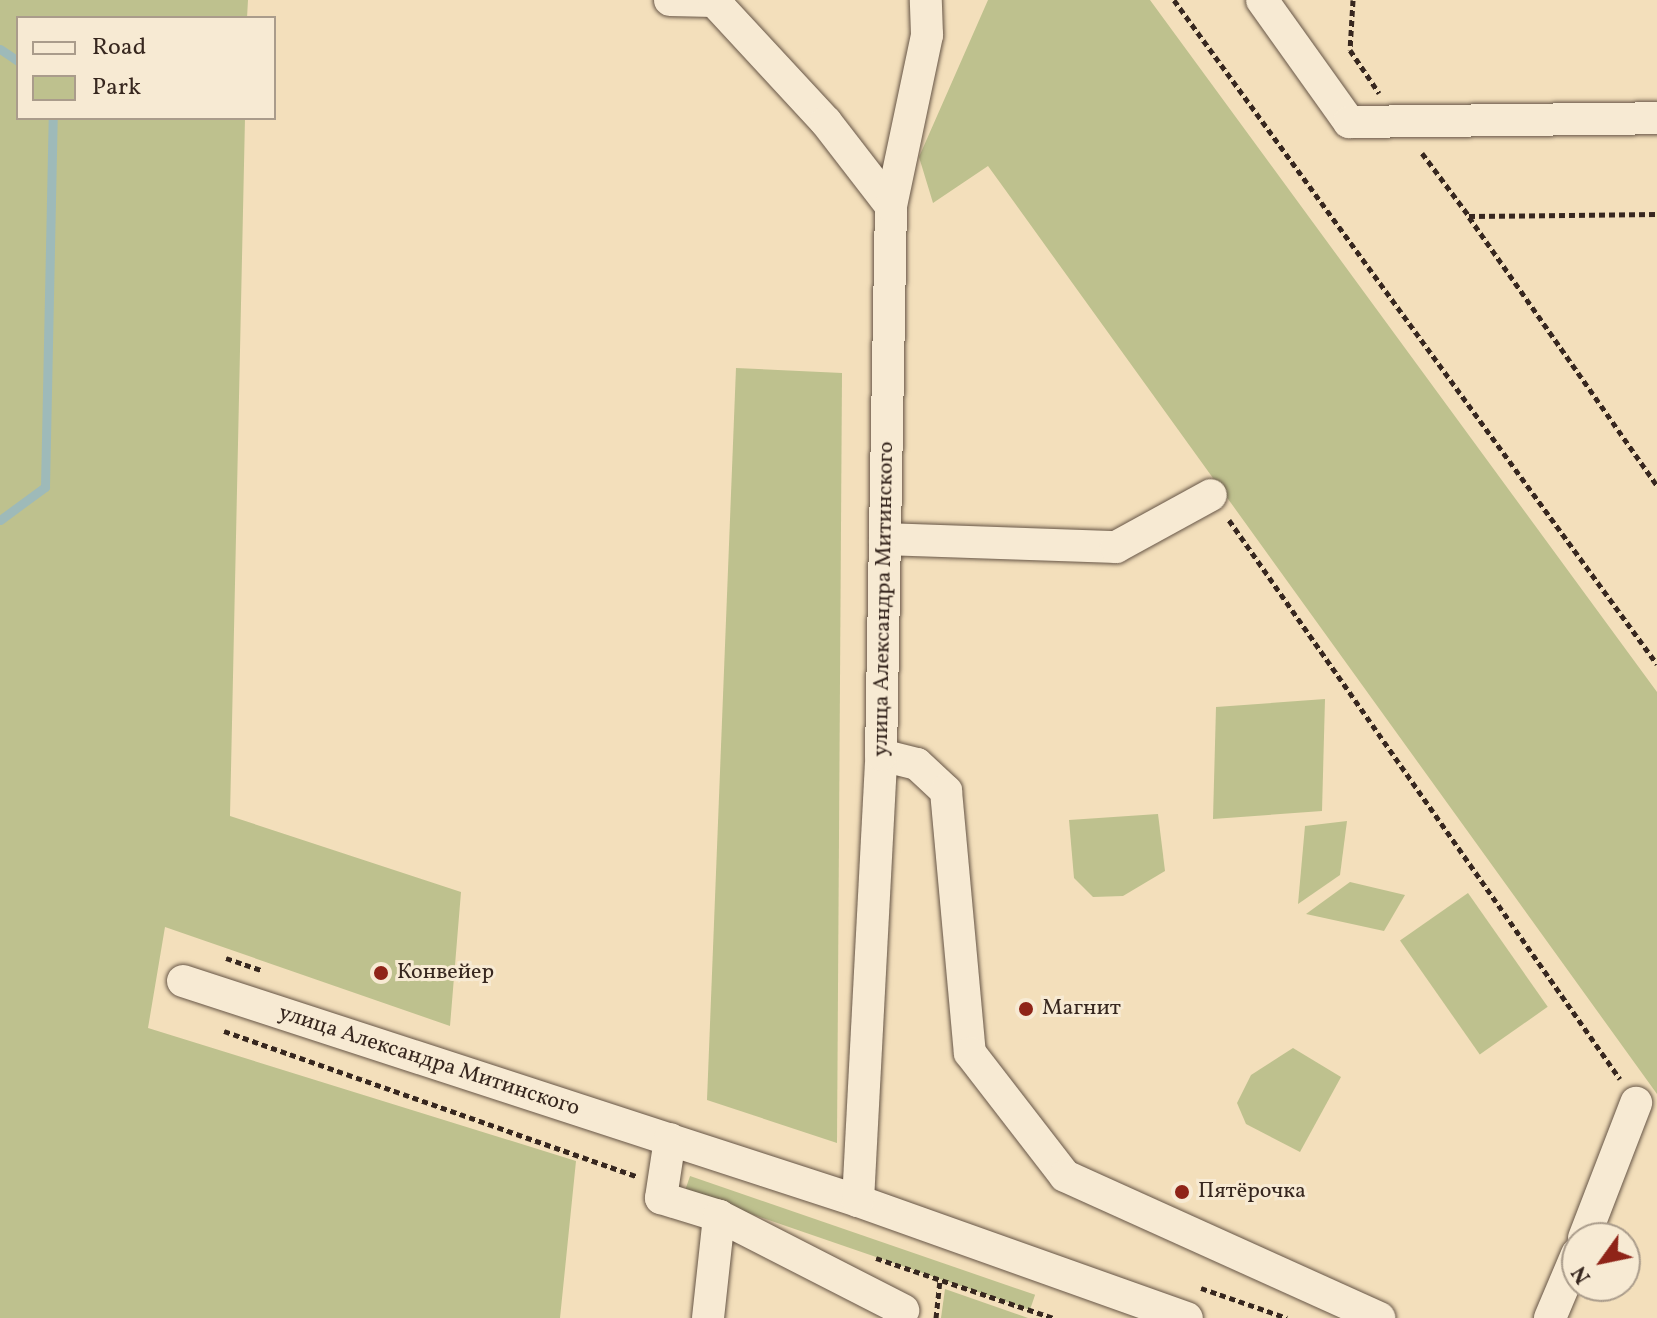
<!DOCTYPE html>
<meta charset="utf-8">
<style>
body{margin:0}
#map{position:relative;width:1657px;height:1318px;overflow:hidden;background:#f3dfbb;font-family:Vollkorn,serif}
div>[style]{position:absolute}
.green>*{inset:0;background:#bec18e;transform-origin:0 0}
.stream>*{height:9px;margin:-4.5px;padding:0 4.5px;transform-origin:4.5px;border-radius:4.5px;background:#9ebab9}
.path>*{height:5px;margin-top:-2.5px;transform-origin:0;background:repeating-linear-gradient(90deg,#37271f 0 6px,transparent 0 10px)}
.roads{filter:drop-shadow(0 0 2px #665546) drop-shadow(0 0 2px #665546)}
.minor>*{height:32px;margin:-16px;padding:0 16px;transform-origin:16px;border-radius:16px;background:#f7ead3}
.dots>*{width:22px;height:22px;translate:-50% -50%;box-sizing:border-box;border:4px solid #f7ead3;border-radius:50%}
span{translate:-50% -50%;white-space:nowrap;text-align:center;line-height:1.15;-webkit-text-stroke:6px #f7ead3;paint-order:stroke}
.street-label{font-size:22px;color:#37271f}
.poi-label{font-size:22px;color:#37271f}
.left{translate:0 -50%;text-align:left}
.legend{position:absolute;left:16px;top:16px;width:260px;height:104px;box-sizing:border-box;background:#f7ead3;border:2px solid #aa9c8b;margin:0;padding:10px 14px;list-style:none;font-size:24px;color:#37271f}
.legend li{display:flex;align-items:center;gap:16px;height:40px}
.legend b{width:40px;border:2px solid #aa9c8b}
.north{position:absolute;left:1561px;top:1222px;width:80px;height:80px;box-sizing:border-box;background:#f7ead3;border:2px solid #aa9c8b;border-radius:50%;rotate:237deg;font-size:22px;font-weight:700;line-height:32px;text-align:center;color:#37271f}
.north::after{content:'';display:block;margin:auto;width:28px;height:36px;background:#8f2418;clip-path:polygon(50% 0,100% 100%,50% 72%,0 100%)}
</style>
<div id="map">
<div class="green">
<div style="clip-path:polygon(0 0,248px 0,247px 18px,18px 18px,18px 118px,245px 118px,230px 816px,461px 892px,450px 1026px,165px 927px,148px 1028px,576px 1161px,560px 1318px,0 1318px)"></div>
<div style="clip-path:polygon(988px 0,1150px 0,1657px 692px,1657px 1094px,988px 166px,933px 203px,919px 157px)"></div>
<div style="clip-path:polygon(736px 368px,842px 373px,837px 1143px,707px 1100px)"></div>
<div style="clip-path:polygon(1325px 699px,1322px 811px,1213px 819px,1216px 707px)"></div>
<div style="clip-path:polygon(1158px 814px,1165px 871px,1123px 896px,1093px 897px,1074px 878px,1069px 820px)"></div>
<div style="clip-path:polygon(1347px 821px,1340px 875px,1298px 904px,1305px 826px)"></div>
<div style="clip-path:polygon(1350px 882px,1405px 895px,1384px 931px,1306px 914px)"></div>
<div style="left:1468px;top:893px;width:139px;height:83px;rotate:55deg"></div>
<div style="clip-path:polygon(1293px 1048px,1341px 1077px,1300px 1152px,1246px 1124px,1237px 1103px,1251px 1075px)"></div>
<div style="left:690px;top:1176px;width:365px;height:16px;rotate:19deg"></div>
<div style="clip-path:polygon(945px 1289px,1028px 1318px,941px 1318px)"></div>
</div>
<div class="stream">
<div style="left:0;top:49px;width:22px;rotate:34deg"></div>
<div style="left:0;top:520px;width:56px;rotate:-36.3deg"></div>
<div style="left:45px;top:487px;width:369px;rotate:-88.8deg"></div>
</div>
<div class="path">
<div style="left:1174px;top:0;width:821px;rotate:53.97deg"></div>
<div style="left:1353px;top:0;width:50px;rotate:93.4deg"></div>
<div style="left:1350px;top:50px;width:52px;rotate:56deg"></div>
<div style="left:1422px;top:153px;width:79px;rotate:53.3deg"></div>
<div style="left:1469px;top:216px;width:188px;rotate:-0.6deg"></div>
<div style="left:1469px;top:217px;width:327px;rotate:55deg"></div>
<div style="left:1229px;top:520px;width:682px;rotate:55.03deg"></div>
<div style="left:226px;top:958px;width:39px;rotate:19deg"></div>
<div style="left:224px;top:1031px;width:437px;rotate:19.4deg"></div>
<div style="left:876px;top:1258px;width:187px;rotate:18.7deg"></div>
<div style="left:1201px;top:1288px;width:91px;rotate:19.2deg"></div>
<div style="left:936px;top:1318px;width:38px;rotate:-84deg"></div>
</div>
<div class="roads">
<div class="minor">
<div style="left:670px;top:0;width:44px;rotate:1.3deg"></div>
<div style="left:714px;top:1px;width:165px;rotate:47.2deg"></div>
<div style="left:826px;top:122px;width:106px;rotate:52.3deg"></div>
<div style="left:1262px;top:0;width:150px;rotate:54.5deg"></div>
<div style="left:1349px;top:122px;width:308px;rotate:-0.7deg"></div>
<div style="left:885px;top:539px;width:231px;rotate:2deg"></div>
<div style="left:1116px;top:547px;width:108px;rotate:-28.7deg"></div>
<div style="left:881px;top:755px;width:37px;rotate:14deg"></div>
<div style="left:917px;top:764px;width:40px;rotate:43deg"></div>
<div style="left:946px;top:791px;width:263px;rotate:84.8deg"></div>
<div style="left:970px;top:1053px;width:155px;rotate:52.3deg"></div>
<div style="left:1065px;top:1176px;width:345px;rotate:24.3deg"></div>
<div style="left:183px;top:981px;width:710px;rotate:18.05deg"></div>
<div style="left:858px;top:1201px;width:349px;rotate:19.6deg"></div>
<div style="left:670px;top:1139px;width:60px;rotate:98.7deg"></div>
<div style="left:661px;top:1198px;width:61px;rotate:17.2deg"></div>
<div style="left:719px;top:1216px;width:207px;rotate:27.1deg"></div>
<div style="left:858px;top:1201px;width:447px;rotate:-87deg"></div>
<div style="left:881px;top:755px;width:549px;rotate:-88.96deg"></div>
<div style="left:891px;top:206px;width:175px;rotate:-78.1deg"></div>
<div style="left:927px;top:35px;width:35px;rotate:-92deg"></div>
<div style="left:1584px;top:1238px;width:145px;rotate:-68.9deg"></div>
<div style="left:708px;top:1318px;width:103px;rotate:-83.8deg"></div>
<div style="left:1550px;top:1318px;width:69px;rotate:-67.1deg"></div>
</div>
</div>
<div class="dots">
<div style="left:381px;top:973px;background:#8f2418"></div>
<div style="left:1026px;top:1009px;background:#8f2418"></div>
<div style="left:1182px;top:1192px;background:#8f2418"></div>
</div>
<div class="street-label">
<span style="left:884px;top:599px;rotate:-89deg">улица Александра Митинского</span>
<span style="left:429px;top:1061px;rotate:18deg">улица Александра Митинского</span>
</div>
<div class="poi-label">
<span class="left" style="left:397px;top:973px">Конвейер</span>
<span class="left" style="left:1042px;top:1009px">Магнит</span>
<span class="left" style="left:1198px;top:1192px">Пятёрочка</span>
</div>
<ul class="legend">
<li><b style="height:10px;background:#f7ead3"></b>Road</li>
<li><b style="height:22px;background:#bec18e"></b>Park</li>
</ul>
<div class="north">N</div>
</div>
